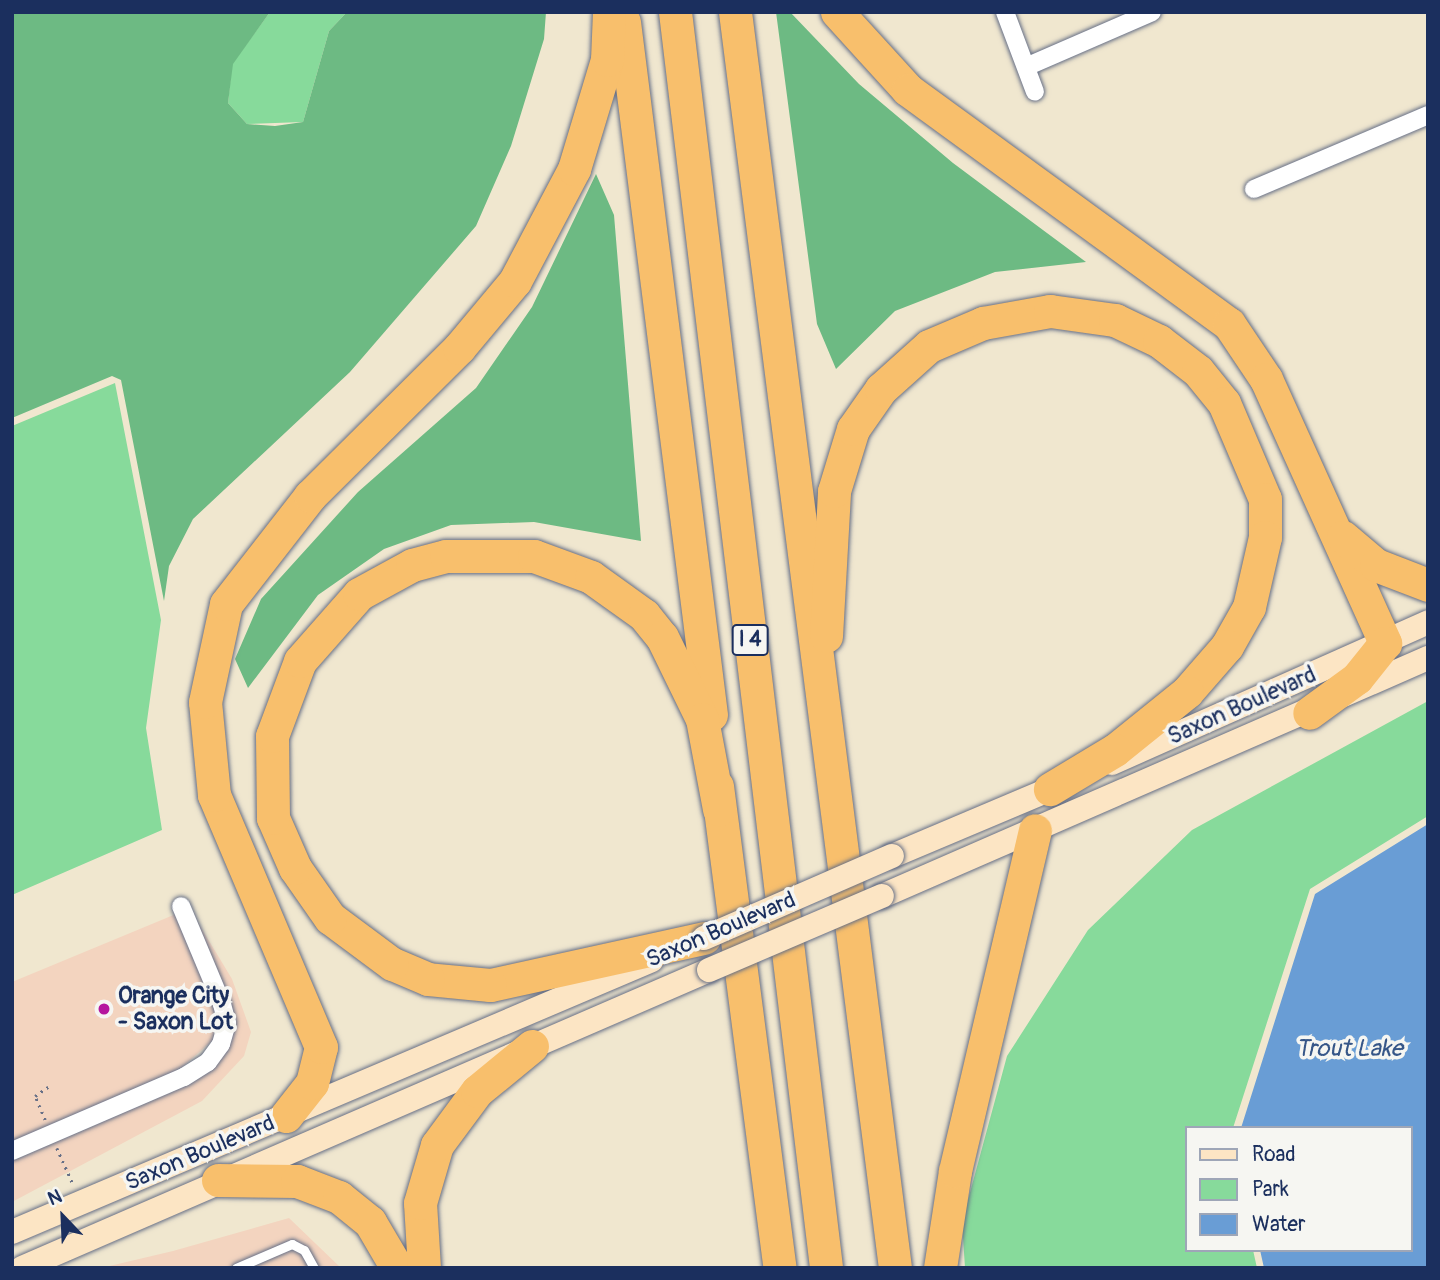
<!DOCTYPE html>
<style>
body{margin:0}
#map{position:relative;width:1440px;height:1280px;overflow:hidden;background:#f0e7cf;font-family:Pangolin,sans-serif}
div>[style]{position:absolute}
.built>*{inset:0;background:#f3d4bf}
.green>*{inset:0;background:#87da9b}
.forest>*{inset:0;background:#6dba83}
.water>*{inset:0;background:#699dd5}
.path>*{height:2.5px;margin-top:-1.25px;transform-origin:0;background:repeating-linear-gradient(90deg,#666f86 0 2px,transparent 0 7px)}
.roads{filter:drop-shadow(0 0 2px #666f86) drop-shadow(0 0 2px #666f86)}
.service>*{height:9px;margin:-4.5px;padding:0 4.5px;transform-origin:4.5px;border-radius:4.5px;background:#fff}
.minor>*{height:18px;margin:-9px;padding:0 9px;transform-origin:9px;border-radius:9px;background:#fff}
.secondary>*{height:24px;margin:-12px;padding:0 12px;transform-origin:12px;border-radius:12px;background:#fce5c4}
.motorway>*{height:33px;margin:-16.5px;padding:0 16.5px;transform-origin:16.5px;border-radius:16.5px;background:#f8bf6c}
.bridges{filter:drop-shadow(0 0 2px #666f86) drop-shadow(0 0 2px #666f86)}
.secondary-bridge>*{height:24px;margin:-12px;padding:0 12px;transform-origin:12px;border-radius:12px;background:#fce5c4}
.dots>*{width:19px;height:19px;translate:-50% -50%;box-sizing:border-box;border:4px solid #f6f6f2;border-radius:50%}
span{translate:-50% -50%;white-space:nowrap;text-align:center;line-height:1.15;-webkit-text-stroke:7px #f6f6f2;paint-order:stroke}
.shield-label span{padding:2px 5px;background:#f6f6f2;border:2px solid;border-radius:5px;-webkit-text-stroke-width:0}
.shield-label{font-size:21px;color:#1b2f5e;font-weight:700}
.street-label{font-size:23px;color:#1b2f5e}
.poi-label{font-size:23px;color:#1b2f5e;font-weight:700}
.left{translate:0 -50%;text-align:left}
.water-label{font-size:24px;color:#365688;font-style:italic}
.frame{position:absolute;inset:0;border:14px solid #1b2f5e;pointer-events:none}
.legend{position:absolute;left:1185px;top:1126px;width:228px;height:126px;box-sizing:border-box;background:#f6f6f2;border:2px solid #9ea6b7;margin:0;padding:9px 12px;list-style:none;font-size:21px;color:#1b2f5e}
.legend li{display:flex;align-items:center;gap:14px;height:35px}
.legend b{width:35px;border:2px solid #9ea6b7}
.north{position:absolute;left:28px;top:1182px;width:70px;height:70px;-webkit-text-stroke:5px #f6f6f2;paint-order:stroke;rotate:337deg;font-size:19px;font-weight:700;line-height:28px;text-align:center;color:#1b2f5e}
.north::after{content:'';display:block;margin:auto;width:24px;height:32px;background:#1b2f5e;clip-path:polygon(50% 0,100% 100%,50% 72%,0 100%)}
</style>
<div id="map">
<div class="built">
<div style="clip-path:polygon(191px 911px,232px 979px,251px 1032px,244px 1056px,202px 1101px,12px 1202px,12px 1161px,187px 1085px,212px 1070px,227px 1050px)"></div>
<div style="clip-path:polygon(176px 914px,215px 1006px,214px 1039px,180px 1069px,12px 1142px,12px 982px)"></div>
<div style="clip-path:polygon(289px 1218px,341px 1268px,101px 1268px,173px 1251px)"></div>
</div>
<div class="green">
<div style="clip-path:polygon(270px 12px,347px 12px,329px 31px,303px 122px,247px 124px,228px 103px,232px 64px)"></div>
<div style="clip-path:polygon(115px 383px,161px 620px,146px 728px,162px 830px,12px 895px,12px 426px)"></div>
<div style="clip-path:polygon(1428px 701px,1428px 816px,1310px 889px,1233px 1128px,1186px 1128px,1186px 1250px,1253px 1250px,1257px 1268px,965px 1268px,962px 1222px,1007px 1056px,1088px 930px,1192px 830px)"></div>
</div>
<div class="forest">
<div style="clip-path:polygon(12px 12px,270px 12px,233px 64px,228px 103px,247px 124px,275px 126px,303px 122px,329px 31px,347px 12px,546px 12px,544px 39px,511px 146px,476px 226px,350px 372px,193px 519px,169px 566px,164px 601px,121px 380px,112px 376px,12px 418px)"></div>
<div style="clip-path:polygon(776px 12px,790px 12px,859px 84px,953px 163px,1086px 262px,995px 272px,895px 311px,836px 369px,817px 324px)"></div>
<div style="clip-path:polygon(596px 174px,614px 215px,641px 541px,534px 522px,451px 525px,384px 549px,318px 595px,248px 688px,235px 659px,261px 599px,358px 492px,476px 388px,532px 307px)"></div>
</div>
<div class="water">
<div style="clip-path:polygon(1428px 824px,1428px 1268px,1264px 1268px,1260px 1250px,1410px 1250px,1410px 1128px,1241px 1128px,1315px 894px)"></div>
</div>
<div class="path">
<div style="left:45px;top:1120px;width:26px;rotate:-113deg"></div>
<div style="left:35px;top:1096px;width:16px;rotate:-35deg"></div>
<div style="left:57px;top:1148px;width:39px;rotate:66deg"></div>
</div>
<div class="roads">
<div class="service">
<div style="left:236px;top:1268px;width:61px;rotate:-23.2deg"></div>
<div style="left:292px;top:1244px;width:13px;rotate:27deg"></div>
<div style="left:304px;top:1250px;width:21px;rotate:61deg"></div>
</div>
<div class="minor">
<div style="left:1005px;top:12px;width:85px;rotate:69.4deg"></div>
<div style="left:1028px;top:66px;width:135px;rotate:-23.5deg"></div>
<div style="left:1254px;top:189px;width:189px;rotate:-23deg"></div>
<div style="left:12px;top:1151px;width:187px;rotate:-23.3deg"></div>
<div style="left:184px;top:1077px;width:28px;rotate:-32deg"></div>
<div style="left:208px;top:1062px;width:22px;rotate:-54deg"></div>
<div style="left:221px;top:1044px;width:22px;rotate:-74deg"></div>
<div style="left:227px;top:1023px;width:20px;rotate:-105deg"></div>
<div style="left:222px;top:1004px;width:106px;rotate:-112.7deg"></div>
</div>
<div class="secondary">
<div style="left:1112px;top:763px;width:346px;rotate:-24deg"></div>
<div style="left:892px;top:856px;width:188px;rotate:-22.9deg"></div>
<div style="left:882px;top:896px;width:596px;rotate:-23.55deg"></div>
<div style="left:12px;top:1232px;width:695px;rotate:-23.03deg"></div>
<div style="left:22px;top:1268px;width:749px;rotate:-23.45deg"></div>
</div>
<div class="motorway">
<div style="left:675px;top:12px;width:1265px;rotate:83.14deg"></div>
<div style="left:735px;top:12px;width:1266px;rotate:82.74deg"></div>
<div style="left:837px;top:12px;width:105px;rotate:47.7deg"></div>
<div style="left:908px;top:90px;width:397px;rotate:36.1deg"></div>
<div style="left:1229px;top:324px;width:66px;rotate:56.1deg"></div>
<div style="left:1266px;top:379px;width:290px;rotate:65.7deg"></div>
<div style="left:1385px;top:643px;width:45px;rotate:128.7deg"></div>
<div style="left:1357px;top:678px;width:59px;rotate:143.9deg"></div>
<div style="left:624px;top:22px;width:698px;rotate:82.84deg"></div>
<div style="left:1343px;top:537px;width:43px;rotate:40.3deg"></div>
<div style="left:1376px;top:565px;width:56px;rotate:21deg"></div>
<div style="left:826px;top:636px;width:145px;rotate:-86.8deg"></div>
<div style="left:834px;top:491px;width:65px;rotate:-73deg"></div>
<div style="left:853px;top:429px;width:49px;rotate:-55deg"></div>
<div style="left:881px;top:389px;width:64px;rotate:-41.9deg"></div>
<div style="left:929px;top:346px;width:59px;rotate:-23.1deg"></div>
<div style="left:983px;top:323px;width:68px;rotate:-10.2deg"></div>
<div style="left:1050px;top:311px;width:66px;rotate:7.9deg"></div>
<div style="left:1115px;top:320px;width:49px;rotate:25.5deg"></div>
<div style="left:1159px;top:341px;width:49px;rotate:37.6deg"></div>
<div style="left:1198px;top:371px;width:41px;rotate:50.9deg"></div>
<div style="left:1224px;top:403px;width:104px;rotate:66.9deg"></div>
<div style="left:1265px;top:499px;width:38px;rotate:90deg"></div>
<div style="left:1265px;top:537px;width:72px;rotate:102.9deg"></div>
<div style="left:1249px;top:607px;width:45px;rotate:119.4deg"></div>
<div style="left:1227px;top:646px;width:61px;rotate:131deg"></div>
<div style="left:1187px;top:692px;width:92px;rotate:141.1deg"></div>
<div style="left:1115px;top:750px;width:76px;rotate:149deg"></div>
<div style="left:717px;top:786px;width:486px;rotate:82.6deg"></div>
<div style="left:704px;top:938px;width:219px;rotate:167.6deg"></div>
<div style="left:490px;top:985px;width:62px;rotate:-174.5deg"></div>
<div style="left:428px;top:979px;width:39px;rotate:-157deg"></div>
<div style="left:392px;top:964px;width:77px;rotate:-143.4deg"></div>
<div style="left:330px;top:918px;width:61px;rotate:-125deg"></div>
<div style="left:295px;top:868px;width:55px;rotate:-113.7deg"></div>
<div style="left:273px;top:818px;width:82px;rotate:-90.7deg"></div>
<div style="left:272px;top:736px;width:80px;rotate:-69.5deg"></div>
<div style="left:300px;top:661px;width:89px;rotate:-48.6deg"></div>
<div style="left:359px;top:594px;width:60px;rotate:-28.7deg"></div>
<div style="left:412px;top:565px;width:35px;rotate:-15deg"></div>
<div style="left:446px;top:556px;width:88px"></div>
<div style="left:534px;top:556px;width:61px;rotate:20.2deg"></div>
<div style="left:591px;top:577px;width:65px;rotate:35.6deg"></div>
<div style="left:644px;top:615px;width:28px;rotate:51deg"></div>
<div style="left:662px;top:637px;width:91px;rotate:64deg"></div>
<div style="left:702px;top:719px;width:92px;rotate:79.3deg"></div>
<div style="left:286px;top:1116px;width:42px;rotate:-51.8deg"></div>
<div style="left:312px;top:1083px;width:37px;rotate:-76deg"></div>
<div style="left:321px;top:1047px;width:274px;rotate:-113deg"></div>
<div style="left:214px;top:795px;width:93px;rotate:-95.5deg"></div>
<div style="left:205px;top:702px;width:100px;rotate:-77.9deg"></div>
<div style="left:226px;top:604px;width:137px;rotate:-52.1deg"></div>
<div style="left:310px;top:496px;width:210px;rotate:-44.8deg"></div>
<div style="left:459px;top:348px;width:87px;rotate:-50.1deg"></div>
<div style="left:515px;top:281px;width:127px;rotate:-62.2deg"></div>
<div style="left:574px;top:169px;width:114px;rotate:-73.2deg"></div>
<div style="left:607px;top:60px;width:48px;rotate:-87.6deg"></div>
<div style="left:218px;top:1180px;width:79px;rotate:0.7deg"></div>
<div style="left:297px;top:1181px;width:45px;rotate:20.9deg"></div>
<div style="left:339px;top:1197px;width:40px;rotate:39deg"></div>
<div style="left:370px;top:1222px;width:53px;rotate:59.6deg"></div>
<div style="left:424px;top:1268px;width:65px;rotate:-93.5deg"></div>
<div style="left:420px;top:1203px;width:60px;rotate:-73.7deg"></div>
<div style="left:437px;top:1145px;width:67px;rotate:-53.5deg"></div>
<div style="left:477px;top:1091px;width:71px;rotate:-39.3deg"></div>
<div style="left:940px;top:1268px;width:98px;rotate:-81.2deg"></div>
<div style="left:955px;top:1171px;width:350px;rotate:-76.8deg"></div>
</div>
</div>
<div class="bridges">
<div class="secondary-bridge">
<div style="left:704px;top:938px;width:205px;rotate:-23.6deg"></div>
<div style="left:709px;top:970px;width:188px;rotate:-23.2deg"></div>
</div>
</div>
<div class="dots">
<div style="left:104px;top:1009px;background:#b5179e"></div>
</div>
<div class="shield-label">
<span style="left:750px;top:640px">I 4</span>
</div>
<div class="street-label">
<span style="left:1242px;top:706px;rotate:-24deg">Saxon Boulevard</span>
<span style="left:721px;top:930px;rotate:-23deg">Saxon Boulevard</span>
<span style="left:200px;top:1153px;rotate:-23deg">Saxon Boulevard</span>
</div>
<div class="poi-label">
<span class="left" style="left:118px;top:1009px">Orange City<br>- Saxon Lot</span>
</div>
<div class="water-label">
<span style="left:1349px;top:1049px">Trout Lake</span>
</div>
<div class="frame"></div>
<ul class="legend">
<li><b style="height:9px;background:#fce5c4"></b>Road</li>
<li><b style="height:19px;background:#87da9b"></b>Park</li>
<li><b style="height:19px;background:#699dd5"></b>Water</li>
</ul>
<div class="north">N</div>
</div>
